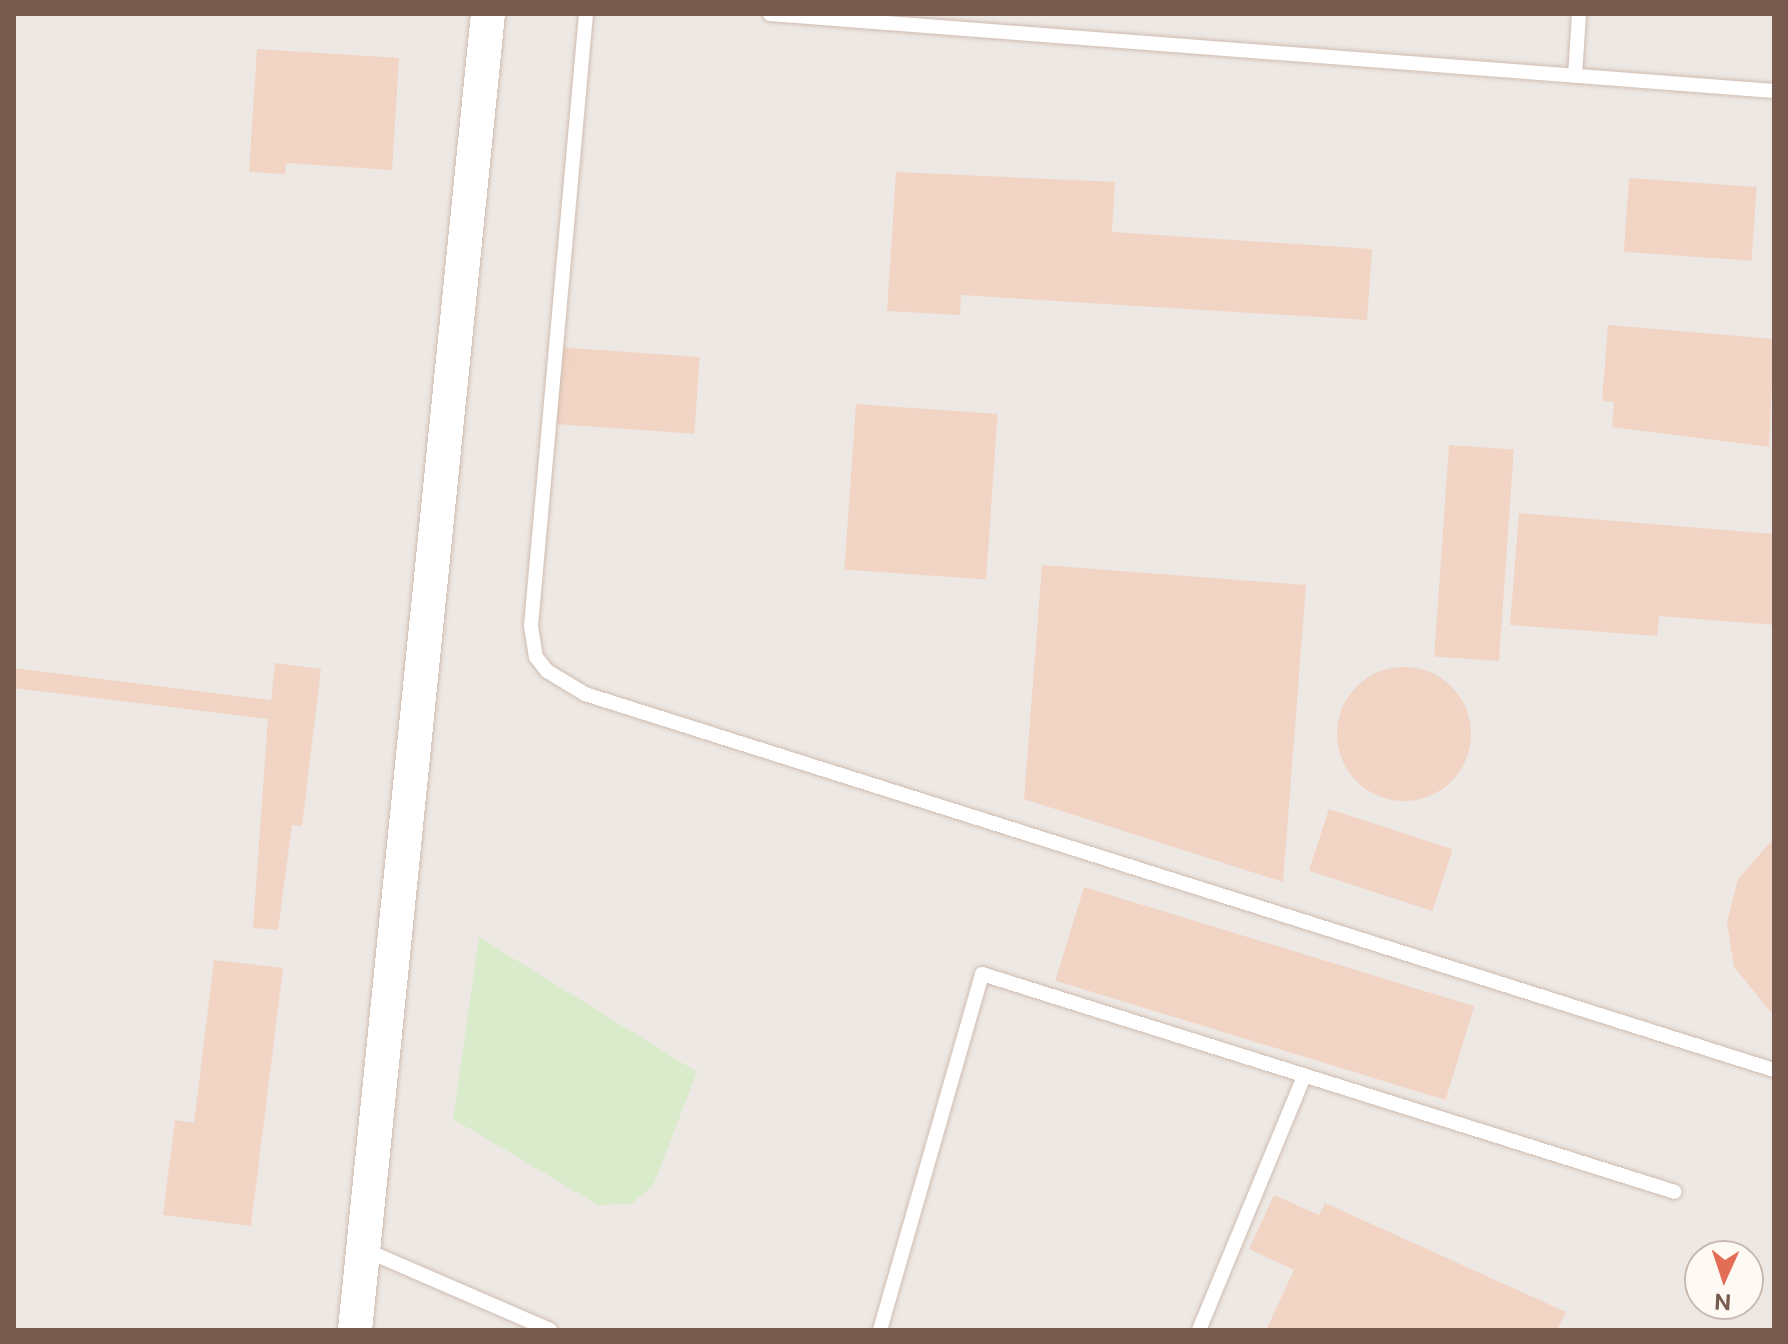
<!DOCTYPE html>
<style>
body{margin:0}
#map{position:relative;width:1788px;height:1344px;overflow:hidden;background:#fcf5ec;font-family:"Public Sans",sans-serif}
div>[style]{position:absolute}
.industrial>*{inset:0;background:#eee8e4}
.green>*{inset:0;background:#d9ebca}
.building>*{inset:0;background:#f1d4c4;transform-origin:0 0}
.round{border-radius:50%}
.roads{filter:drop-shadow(0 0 2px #cfbdb1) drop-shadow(0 0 2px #cfbdb1)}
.service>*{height:14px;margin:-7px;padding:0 7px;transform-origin:7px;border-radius:7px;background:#fff}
.tertiary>*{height:34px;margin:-17px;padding:0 17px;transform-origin:17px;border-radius:17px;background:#fff}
span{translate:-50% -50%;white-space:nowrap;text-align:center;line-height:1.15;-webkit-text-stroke:8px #fff9f3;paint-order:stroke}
.frame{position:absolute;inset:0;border:16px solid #785b4e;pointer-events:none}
.north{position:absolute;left:1684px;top:1240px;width:80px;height:80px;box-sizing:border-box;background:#fff9f3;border:2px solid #c9bab1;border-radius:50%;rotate:183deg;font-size:22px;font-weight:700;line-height:32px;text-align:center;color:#785b4e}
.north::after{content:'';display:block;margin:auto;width:28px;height:36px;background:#e26e56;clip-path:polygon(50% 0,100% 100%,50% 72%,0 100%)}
</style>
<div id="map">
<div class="industrial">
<div style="clip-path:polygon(evenodd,14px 14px,1774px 14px,1774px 1330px,14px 1330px,14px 14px,1700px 1256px,1748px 1256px,1748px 1304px,1700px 1304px,1700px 1256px)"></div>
</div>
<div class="green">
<div style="clip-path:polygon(479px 937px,697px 1072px,653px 1186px,631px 1204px,598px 1205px,453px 1119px)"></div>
</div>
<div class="building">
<div style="clip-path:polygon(257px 49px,399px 58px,392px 170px,286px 163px,285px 174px,249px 172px)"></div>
<div style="clip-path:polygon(896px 172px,1115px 182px,1112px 232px,1372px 249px,1367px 320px,961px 295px,960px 315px,887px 311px)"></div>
<div style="left:1629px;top:178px;width:128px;height:74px;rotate:4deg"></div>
<div style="clip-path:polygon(1608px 325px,1774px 339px,1769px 447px,1612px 427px,1614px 402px,1602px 401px)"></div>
<div style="left:557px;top:347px;width:143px;height:77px;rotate:4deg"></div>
<div style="left:856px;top:404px;width:142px;height:166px;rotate:4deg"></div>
<div style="left:1449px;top:445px;width:65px;height:212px;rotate:4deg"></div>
<div style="clip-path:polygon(1519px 513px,1774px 534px,1774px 625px,1659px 616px,1657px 636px,1510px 625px)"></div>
<div style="clip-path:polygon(1042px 565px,1306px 585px,1283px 882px,1024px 799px)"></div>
<div style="clip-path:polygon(275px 663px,321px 669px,302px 826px,292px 825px,278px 930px,253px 928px,268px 719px,14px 688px,14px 668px,271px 700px)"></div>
<div class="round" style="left:1337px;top:667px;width:134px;height:134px"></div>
<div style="left:1329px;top:809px;width:130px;height:65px;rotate:18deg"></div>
<div style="clip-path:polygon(1774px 838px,1774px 1016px,1734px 967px,1727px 922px,1738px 879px)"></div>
<div style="left:1084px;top:887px;width:408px;height:98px;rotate:17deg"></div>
<div style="clip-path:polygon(214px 960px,283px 968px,251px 1226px,163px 1215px,175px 1120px,194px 1123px)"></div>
<div style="clip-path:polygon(1274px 1195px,1319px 1215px,1325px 1203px,1566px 1312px,1557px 1330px,1266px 1330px,1294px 1270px,1249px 1249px)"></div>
</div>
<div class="roads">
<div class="service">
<div style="left:586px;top:14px;width:614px;rotate:95.14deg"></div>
<div style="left:531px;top:626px;width:31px;rotate:81deg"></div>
<div style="left:536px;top:657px;width:18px;rotate:52deg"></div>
<div style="left:547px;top:671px;width:44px;rotate:31.2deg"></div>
<div style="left:585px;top:694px;width:1247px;rotate:17.55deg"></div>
<div style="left:770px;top:14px;width:1007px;rotate:4.39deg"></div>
<div style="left:1575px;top:76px;width:62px;rotate:-86.3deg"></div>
<div style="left:363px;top:1249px;width:204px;rotate:23.4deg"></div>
<div style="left:880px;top:1330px;width:370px;rotate:-74deg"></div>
<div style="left:982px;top:974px;width:726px;rotate:17.46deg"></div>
<div style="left:1199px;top:1330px;width:275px;rotate:-67.5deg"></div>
</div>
<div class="tertiary">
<div style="left:355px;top:1330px;width:1323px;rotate:-84.23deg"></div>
</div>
</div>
<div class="frame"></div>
<div class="north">N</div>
</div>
